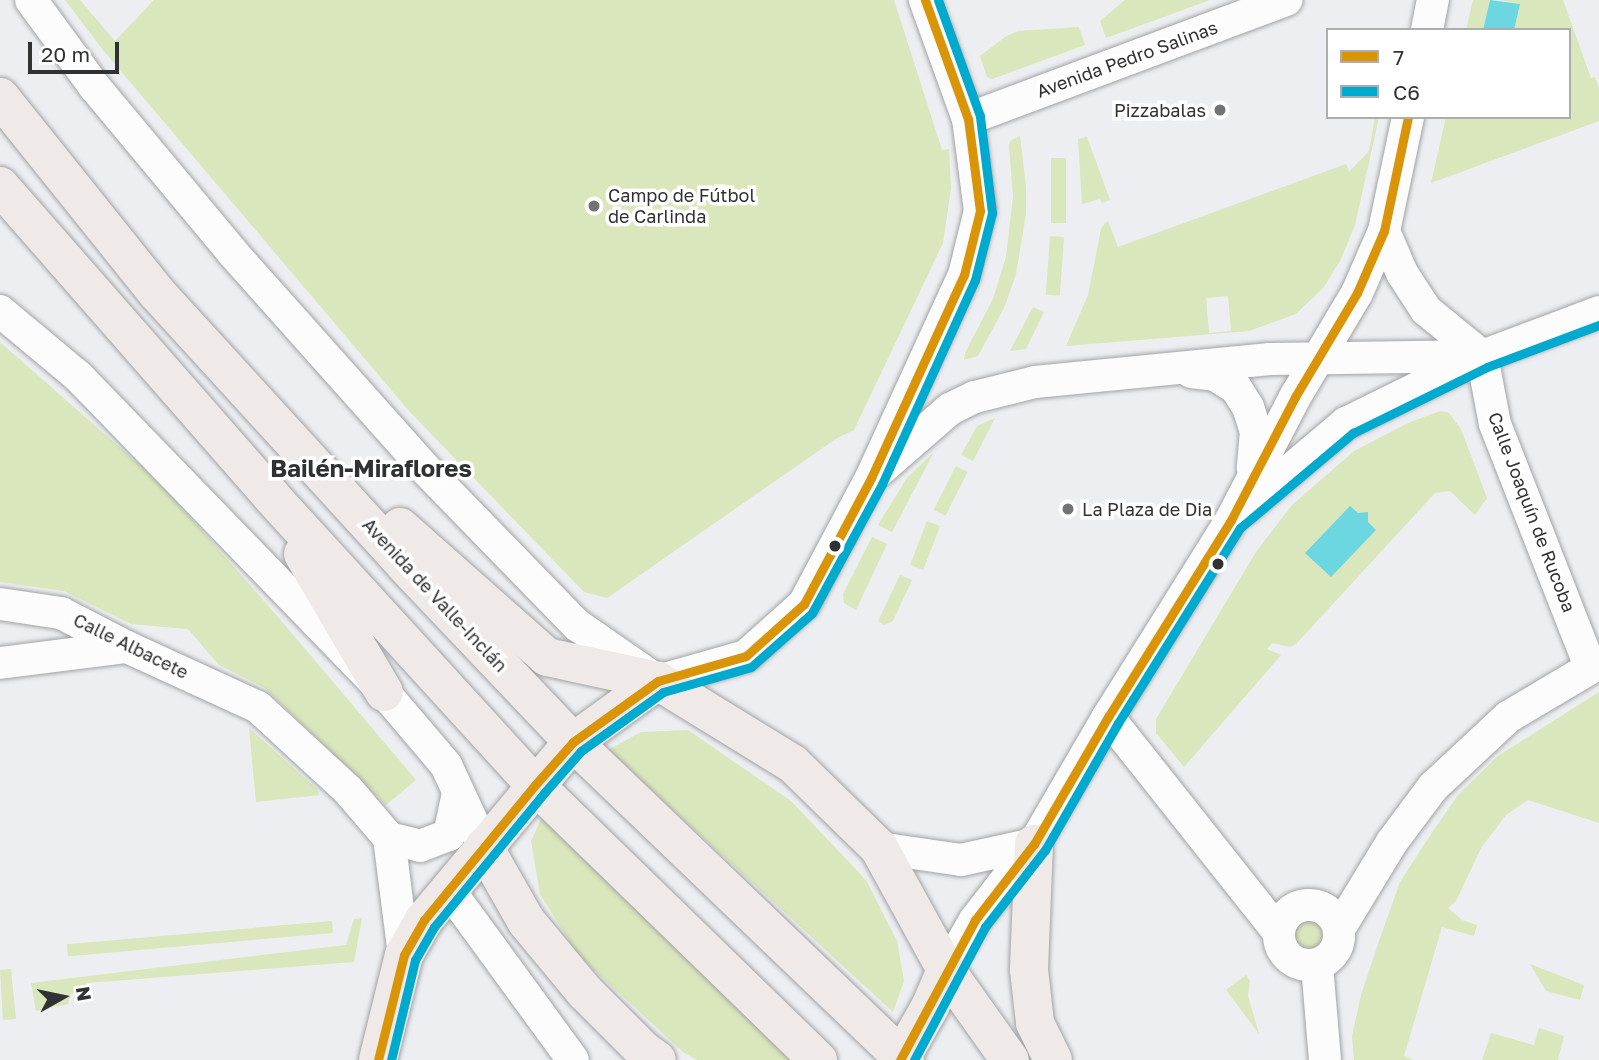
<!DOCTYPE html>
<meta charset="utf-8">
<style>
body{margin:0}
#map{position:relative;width:1599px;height:1060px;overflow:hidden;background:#eceef1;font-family:"Golos Text",sans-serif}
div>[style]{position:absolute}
.green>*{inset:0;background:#dae6bb;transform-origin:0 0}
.round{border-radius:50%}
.water>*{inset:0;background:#6dd7e1}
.roads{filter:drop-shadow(0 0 2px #a2a3a5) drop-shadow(0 0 2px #a2a3a5)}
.minor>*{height:32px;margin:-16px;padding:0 16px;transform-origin:16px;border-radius:16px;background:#fcfcfd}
.minor>.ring{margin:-16px;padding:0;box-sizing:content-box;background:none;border:32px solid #fcfcfd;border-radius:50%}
.major>*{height:38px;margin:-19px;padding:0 19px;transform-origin:19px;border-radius:19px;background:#efe9e7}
.bus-1>*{height:9px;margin:-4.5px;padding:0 4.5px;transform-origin:4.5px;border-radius:4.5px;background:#d99408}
.bus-2>*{height:9px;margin:-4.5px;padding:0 4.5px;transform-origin:4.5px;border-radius:4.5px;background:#00a9ce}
.dots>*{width:19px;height:19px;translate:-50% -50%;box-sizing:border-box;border:4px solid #fff;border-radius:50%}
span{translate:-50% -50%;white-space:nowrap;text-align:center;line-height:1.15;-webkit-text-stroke:7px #fff;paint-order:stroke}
.street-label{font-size:18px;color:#2f3133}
.poi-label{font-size:18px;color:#2f3133}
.right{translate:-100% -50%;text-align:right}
.left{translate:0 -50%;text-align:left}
.district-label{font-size:24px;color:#2f3133;font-weight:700}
.legend{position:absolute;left:1326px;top:28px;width:245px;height:91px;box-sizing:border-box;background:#fff;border:2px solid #acadad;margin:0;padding:9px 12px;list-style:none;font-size:21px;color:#2f3133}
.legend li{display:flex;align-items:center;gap:14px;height:35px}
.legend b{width:35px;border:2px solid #acadad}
.north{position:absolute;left:28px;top:962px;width:70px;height:70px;-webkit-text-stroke:5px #fff;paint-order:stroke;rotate:81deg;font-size:19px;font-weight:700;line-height:28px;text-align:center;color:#2f3133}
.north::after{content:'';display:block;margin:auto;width:24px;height:32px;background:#2f3133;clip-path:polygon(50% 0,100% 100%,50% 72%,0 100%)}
.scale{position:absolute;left:28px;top:42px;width:91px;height:32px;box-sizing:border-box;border:4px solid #2f3133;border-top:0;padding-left:9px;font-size:21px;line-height:24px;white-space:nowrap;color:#2f3133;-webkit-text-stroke:5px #fff;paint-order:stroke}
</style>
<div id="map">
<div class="green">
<div style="clip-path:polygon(65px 0,80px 0,115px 41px,154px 0,894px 0,942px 150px,949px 149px,951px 188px,943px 243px,854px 430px,837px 438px,607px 598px,584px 592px,410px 412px,103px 50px)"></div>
<div style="clip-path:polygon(1125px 0,1210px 0,1106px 38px,1100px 21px)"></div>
<div style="clip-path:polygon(1473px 0,1490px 0,1483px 30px,1466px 30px)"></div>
<div style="clip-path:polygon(1500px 0,1563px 0,1591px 78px,1595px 77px,1599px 88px,1599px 121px,1431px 183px,1446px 117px,1569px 117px,1569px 30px,1514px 30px,1519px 4px)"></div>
<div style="clip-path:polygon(1079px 27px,1085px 45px,992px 79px,987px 77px,980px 56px,1005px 37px,1018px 31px)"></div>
<div style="clip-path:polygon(evenodd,1375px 117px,1379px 117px,1355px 225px,1341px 259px,1324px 287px,1296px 314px,1249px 331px,1066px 346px,1088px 295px,1101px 229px,1105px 223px,1108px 221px,1118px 247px,1346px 164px,1349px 172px,1369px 151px,1375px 117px,1228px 296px,1231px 331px,1209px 333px,1206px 298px,1228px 296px)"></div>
<div style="clip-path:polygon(1020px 136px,1026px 187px,1026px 214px,1016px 274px,1005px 306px,978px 356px,964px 360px,965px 353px,993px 299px,1006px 257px,1013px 197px,1009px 146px,1010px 141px)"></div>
<div style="clip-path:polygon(1087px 137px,1110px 200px,1102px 203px,1100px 199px,1082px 204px,1078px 139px)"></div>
<div style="left:1066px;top:158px;width:65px;height:15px;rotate:90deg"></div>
<div style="left:1050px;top:236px;width:14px;height:59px;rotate:4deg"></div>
<div style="clip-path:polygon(1033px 307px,1044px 312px,1026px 349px,1010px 351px)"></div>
<div style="clip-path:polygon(0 342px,158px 481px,279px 618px,416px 780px,386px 805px,265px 688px,219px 665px,188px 629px,131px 624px,64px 591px,0 582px)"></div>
<div style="clip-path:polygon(1440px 411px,1449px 413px,1461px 429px,1487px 498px,1475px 515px,1450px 491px,1435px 493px,1296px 644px,1290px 647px,1272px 643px,1267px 649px,1281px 655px,1184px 767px,1156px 733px,1156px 719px,1256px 552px,1292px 505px,1354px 451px,1408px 423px)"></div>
<div style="clip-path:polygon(995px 418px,973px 461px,961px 455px,977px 426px)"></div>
<div style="clip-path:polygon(934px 452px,892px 532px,878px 525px,907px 478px)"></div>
<div style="left:956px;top:466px;width:13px;height:49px;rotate:27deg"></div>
<div style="left:927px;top:521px;width:14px;height:47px;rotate:21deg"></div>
<div style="clip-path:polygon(872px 537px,887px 544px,856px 610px,844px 603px,843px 594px)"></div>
<div style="clip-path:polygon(900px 575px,912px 580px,893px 621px,884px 625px,878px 621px)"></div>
<div style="clip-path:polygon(1599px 692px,1599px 823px,1528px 800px,1506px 815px,1481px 848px,1456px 901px,1448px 908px,1462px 920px,1477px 925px,1474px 936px,1442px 927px,1404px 1056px,1414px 1060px,1354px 1060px,1352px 1036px,1361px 995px,1379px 941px,1400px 882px,1433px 831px,1458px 795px,1498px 756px)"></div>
<div style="clip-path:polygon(249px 728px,317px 789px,319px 795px,256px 802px)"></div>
<div style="clip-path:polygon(688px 730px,791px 801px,866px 880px,897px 941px,904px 981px,893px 1012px,608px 750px,641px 732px)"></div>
<div style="clip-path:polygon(543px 815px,796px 1060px,697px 1060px,683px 1052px,578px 955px,540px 894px,531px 841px)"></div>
<div class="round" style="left:1289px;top:916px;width:40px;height:40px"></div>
<div style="clip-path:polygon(362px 918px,354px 962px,87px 983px,71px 994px,68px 1004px,36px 1011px,31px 983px,346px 945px,354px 919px)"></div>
<div style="left:332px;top:921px;width:12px;height:266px;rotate:85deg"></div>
<div style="clip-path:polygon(1530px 964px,1584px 985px,1580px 1000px,1546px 991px)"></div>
<div style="clip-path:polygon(11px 969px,16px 1019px,3px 1020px,0 970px)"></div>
<div style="clip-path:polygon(1246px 975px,1250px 981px,1248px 996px,1259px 1034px,1226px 990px)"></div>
<div style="clip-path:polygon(1539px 1028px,1564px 1036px,1558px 1060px,1482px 1060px,1491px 1033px,1534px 1045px)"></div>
</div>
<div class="water">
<div style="clip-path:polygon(1490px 0,1520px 4px,1514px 30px,1483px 30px)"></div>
<div style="clip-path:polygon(1350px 506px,1358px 513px,1368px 512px,1368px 522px,1376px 530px,1331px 577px,1305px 553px)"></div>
</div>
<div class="roads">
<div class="minor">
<div style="left:31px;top:0;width:107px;rotate:53.8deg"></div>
<div style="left:94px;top:86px;width:217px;rotate:50.2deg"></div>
<div style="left:233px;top:253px;width:293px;rotate:48.3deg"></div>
<div style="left:428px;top:472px;width:214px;rotate:45.8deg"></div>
<div style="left:577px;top:625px;width:98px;rotate:34.7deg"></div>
<div style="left:658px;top:681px;width:91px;rotate:-15.9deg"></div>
<div style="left:746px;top:656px;width:78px;rotate:-41.9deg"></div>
<div style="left:804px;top:604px;width:143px;rotate:-62deg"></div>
<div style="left:871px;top:478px;width:223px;rotate:-65.4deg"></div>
<div style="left:964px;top:275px;width:66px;rotate:-76deg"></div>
<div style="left:980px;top:211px;width:93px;rotate:-97.4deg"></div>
<div style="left:968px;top:119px;width:127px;rotate:-109.9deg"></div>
<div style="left:1427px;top:30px;width:31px;rotate:-79deg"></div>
<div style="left:968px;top:119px;width:340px;rotate:-20.5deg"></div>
<div style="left:1384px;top:231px;width:46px;rotate:66.8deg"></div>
<div style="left:1402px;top:273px;width:44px;rotate:57deg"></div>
<div style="left:1426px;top:310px;width:72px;rotate:39.4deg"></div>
<div style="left:0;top:311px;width:103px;rotate:39.9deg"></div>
<div style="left:79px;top:377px;width:438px;rotate:45.9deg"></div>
<div style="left:384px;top:692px;width:96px;rotate:49.7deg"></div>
<div style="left:446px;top:765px;width:90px;rotate:65.1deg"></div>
<div style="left:1482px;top:356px;width:69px;rotate:79.2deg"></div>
<div style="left:1495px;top:424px;width:260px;rotate:68.6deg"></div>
<div style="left:1191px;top:372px;width:24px;rotate:7deg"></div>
<div style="left:1215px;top:375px;width:25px;rotate:32deg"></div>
<div style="left:1236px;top:388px;width:22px;rotate:58deg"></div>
<div style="left:1248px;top:407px;width:25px;rotate:72deg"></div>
<div style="left:1256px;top:431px;width:37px;rotate:95deg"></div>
<div style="left:880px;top:470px;width:93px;rotate:-41.1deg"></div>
<div style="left:950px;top:409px;width:28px;rotate:-26deg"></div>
<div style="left:975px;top:397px;width:62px;rotate:-14deg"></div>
<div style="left:1035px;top:382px;width:236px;rotate:-5.6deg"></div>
<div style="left:1270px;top:359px;width:212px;rotate:-0.8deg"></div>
<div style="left:1243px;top:510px;width:135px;rotate:-40.2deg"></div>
<div style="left:1346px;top:423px;width:152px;rotate:-26.2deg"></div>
<div style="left:1482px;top:356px;width:125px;rotate:-20.6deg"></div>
<div style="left:0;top:604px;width:62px;rotate:8.4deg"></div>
<div style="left:61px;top:613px;width:74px;rotate:27.3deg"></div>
<div style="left:127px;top:647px;width:144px;rotate:24.6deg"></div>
<div style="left:258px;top:707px;width:122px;rotate:42.7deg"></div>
<div style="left:348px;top:790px;width:63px;rotate:49.5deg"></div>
<div style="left:389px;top:838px;width:118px;rotate:82.7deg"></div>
<div style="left:0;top:663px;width:128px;rotate:-7.2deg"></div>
<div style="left:1108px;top:717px;width:275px;rotate:51.6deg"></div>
<div style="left:389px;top:838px;width:32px;rotate:14deg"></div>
<div style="left:420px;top:846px;width:31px;rotate:-21deg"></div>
<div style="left:449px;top:835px;width:43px;rotate:-77.9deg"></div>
<div style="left:879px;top:848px;width:83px;rotate:8.3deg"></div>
<div style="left:961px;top:860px;width:75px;rotate:-12.4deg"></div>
<div style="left:449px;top:890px;width:210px;rotate:53.9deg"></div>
<div class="ring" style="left:1279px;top:905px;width:28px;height:28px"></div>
<div style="left:1339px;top:929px;width:102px;rotate:-58.7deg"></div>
<div style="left:1392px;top:842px;width:69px;rotate:-53.3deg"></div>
<div style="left:1433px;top:787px;width:103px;rotate:-43deg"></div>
<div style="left:1508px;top:717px;width:106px;rotate:-30.7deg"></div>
<div style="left:1317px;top:965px;width:95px;rotate:85.2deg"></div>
<div style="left:946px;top:970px;width:58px;rotate:-59.9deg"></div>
<div style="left:975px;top:920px;width:96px;rotate:-52.2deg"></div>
<div style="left:1034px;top:844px;width:147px;rotate:-59.8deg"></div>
<div style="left:1108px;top:717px;width:232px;rotate:-58deg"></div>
<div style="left:1231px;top:520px;width:139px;rotate:-62.5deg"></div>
<div style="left:1295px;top:397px;width:121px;rotate:-59.2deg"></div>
<div style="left:1357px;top:293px;width:68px;rotate:-66.5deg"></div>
<div style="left:1384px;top:231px;width:116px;rotate:-78.1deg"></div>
</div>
<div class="major">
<div style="left:0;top:97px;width:251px;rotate:51.3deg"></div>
<div style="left:157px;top:293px;width:368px;rotate:47.6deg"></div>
<div style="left:405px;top:565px;width:244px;rotate:46.5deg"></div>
<div style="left:573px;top:742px;width:460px;rotate:43.8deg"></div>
<div style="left:0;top:186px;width:413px;rotate:48.8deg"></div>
<div style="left:272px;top:497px;width:390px;rotate:47.6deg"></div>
<div style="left:535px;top:785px;width:395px;rotate:44.2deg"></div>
<div style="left:400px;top:527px;width:196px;rotate:41.5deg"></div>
<div style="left:547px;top:657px;width:114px;rotate:12.2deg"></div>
<div style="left:658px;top:681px;width:158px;rotate:31.6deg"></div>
<div style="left:793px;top:764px;width:120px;rotate:44.3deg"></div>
<div style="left:879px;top:848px;width:139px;rotate:61.2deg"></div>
<div style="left:946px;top:970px;width:110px;rotate:54.6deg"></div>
<div style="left:303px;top:554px;width:160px;rotate:59.6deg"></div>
<div style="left:1034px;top:844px;width:126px;rotate:92.3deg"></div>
<div style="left:1029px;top:970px;width:53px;rotate:83.5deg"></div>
<div style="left:1035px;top:1023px;width:41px;rotate:64.1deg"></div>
<div style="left:484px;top:847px;width:85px;rotate:60.4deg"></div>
<div style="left:526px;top:921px;width:92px;rotate:50.3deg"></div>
<div style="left:585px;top:992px;width:82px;rotate:45deg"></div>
<div style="left:643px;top:1050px;width:17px;rotate:36deg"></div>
<div style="left:378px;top:1060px;width:108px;rotate:-76.1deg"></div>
<div style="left:404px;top:955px;width:40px;rotate:-60.3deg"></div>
<div style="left:424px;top:920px;width:232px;rotate:-50.1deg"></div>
<div style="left:573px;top:742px;width:105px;rotate:-35.7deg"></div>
<div style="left:900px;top:1060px;width:61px;rotate:-60.5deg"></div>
<div style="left:930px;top:1007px;width:40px;rotate:-66.6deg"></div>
</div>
</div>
<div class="bus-1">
<div style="left:378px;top:1060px;width:108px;rotate:-76.1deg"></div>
<div style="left:404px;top:955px;width:40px;rotate:-60.3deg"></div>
<div style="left:424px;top:920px;width:175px;rotate:-50.6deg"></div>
<div style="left:535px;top:785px;width:57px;rotate:-48.5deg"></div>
<div style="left:573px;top:742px;width:105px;rotate:-35.7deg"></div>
<div style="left:658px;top:681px;width:91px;rotate:-15.9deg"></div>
<div style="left:746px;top:656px;width:78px;rotate:-41.9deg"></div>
<div style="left:804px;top:604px;width:143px;rotate:-62deg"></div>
<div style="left:871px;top:478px;width:223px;rotate:-65.4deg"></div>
<div style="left:964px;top:275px;width:66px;rotate:-76deg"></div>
<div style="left:980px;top:211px;width:93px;rotate:-97.4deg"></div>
<div style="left:968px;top:119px;width:127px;rotate:-109.9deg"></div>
<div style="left:900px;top:1060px;width:159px;rotate:-61.8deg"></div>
<div style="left:975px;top:920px;width:96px;rotate:-52.2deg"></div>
<div style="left:1034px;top:844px;width:147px;rotate:-59.8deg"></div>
<div style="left:1108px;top:717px;width:232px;rotate:-58deg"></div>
<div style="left:1231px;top:520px;width:139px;rotate:-62.5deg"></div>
<div style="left:1295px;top:397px;width:121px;rotate:-59.2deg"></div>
<div style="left:1357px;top:293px;width:68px;rotate:-66.5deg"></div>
<div style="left:1384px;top:231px;width:116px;rotate:-78.1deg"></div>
</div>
<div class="bus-2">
<div style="left:391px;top:1060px;width:103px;rotate:-76.5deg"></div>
<div style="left:415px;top:960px;width:38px;rotate:-60deg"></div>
<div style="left:434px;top:927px;width:173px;rotate:-50.6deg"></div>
<div style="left:544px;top:793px;width:56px;rotate:-48.6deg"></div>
<div style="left:581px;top:751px;width:101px;rotate:-35.7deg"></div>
<div style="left:663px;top:692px;width:91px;rotate:-15.9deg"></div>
<div style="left:751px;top:667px;width:81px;rotate:-41.5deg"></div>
<div style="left:812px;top:613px;width:147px;rotate:-61.5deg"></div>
<div style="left:882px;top:484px;width:224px;rotate:-65.5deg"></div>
<div style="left:975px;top:280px;width:69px;rotate:-75.8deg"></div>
<div style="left:992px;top:213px;width:98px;rotate:-97.1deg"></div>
<div style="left:980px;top:116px;width:123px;rotate:-109.9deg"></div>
<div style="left:914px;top:1060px;width:151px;rotate:-61.9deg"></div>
<div style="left:985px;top:927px;width:98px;rotate:-52.1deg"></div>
<div style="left:1045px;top:850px;width:146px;rotate:-60.1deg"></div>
<div style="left:1118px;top:723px;width:230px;rotate:-58deg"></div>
<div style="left:1240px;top:528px;width:148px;rotate:-40.1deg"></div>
<div style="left:1353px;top:433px;width:149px;rotate:-26.2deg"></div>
<div style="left:1487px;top:367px;width:120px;rotate:-20.6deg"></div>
</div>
<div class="dots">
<div style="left:1220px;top:110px;background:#717376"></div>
<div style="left:594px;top:206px;background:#717376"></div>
<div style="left:1068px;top:509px;background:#717376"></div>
<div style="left:835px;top:546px;background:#2f3133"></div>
<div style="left:1218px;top:564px;background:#2f3133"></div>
</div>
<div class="street-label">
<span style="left:1127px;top:59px;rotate:-20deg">Avenida Pedro Salinas</span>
<span style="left:1532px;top:512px;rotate:69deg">Calle Joaquín de Rucoba</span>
<span style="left:435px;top:595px;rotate:47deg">Avenida de Valle-Inclán</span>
<span style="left:131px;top:646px;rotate:26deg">Calle Albacete</span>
</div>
<div class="poi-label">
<span class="right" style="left:1206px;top:110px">Pizzabalas</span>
<span class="left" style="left:608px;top:206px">Campo de Fútbol<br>de Carlinda</span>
<span class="left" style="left:1082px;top:509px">La Plaza de Dia</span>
</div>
<div class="district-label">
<span style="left:371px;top:468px">Bailén-Miraflores</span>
</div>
<ul class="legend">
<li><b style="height:9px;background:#d99408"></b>7</li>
<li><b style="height:9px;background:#00a9ce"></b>C6</li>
</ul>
<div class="north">N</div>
<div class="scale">20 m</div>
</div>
